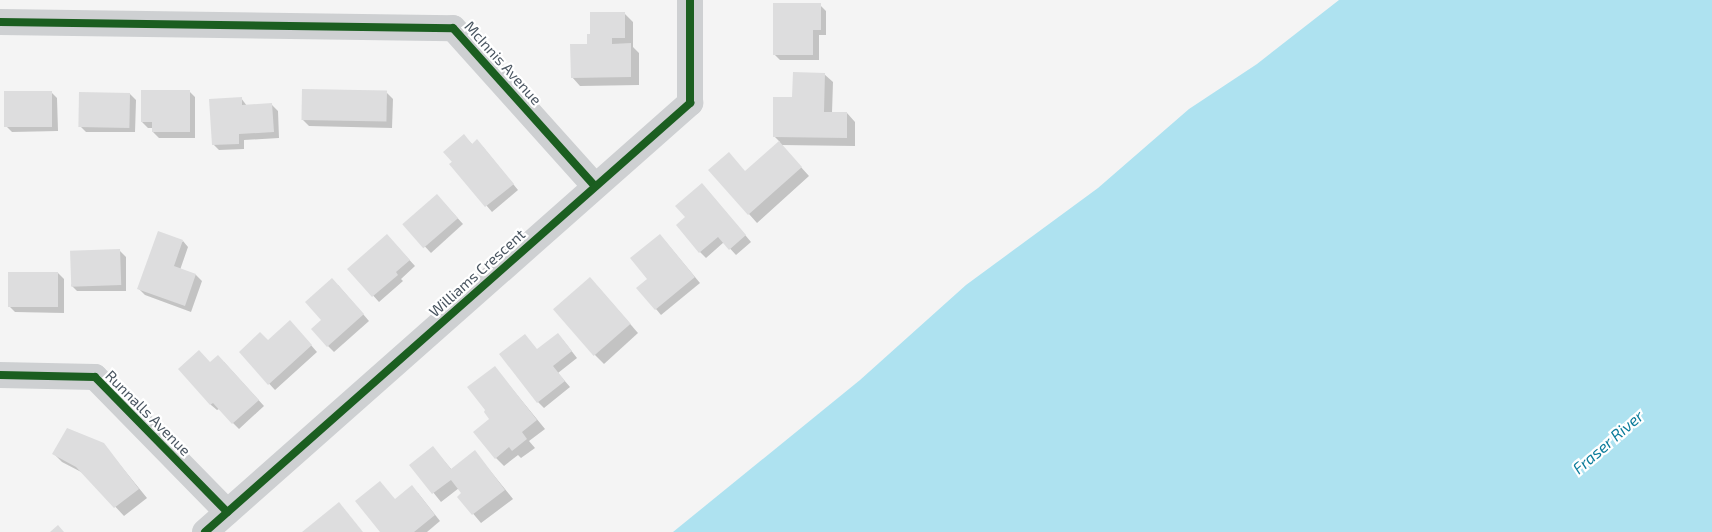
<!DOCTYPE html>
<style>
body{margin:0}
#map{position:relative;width:1712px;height:532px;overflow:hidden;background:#f4f4f4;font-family:"Exo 2",sans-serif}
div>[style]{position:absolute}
.water>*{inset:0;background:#aee2f0}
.shadow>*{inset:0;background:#0003}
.building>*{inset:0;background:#ddddde;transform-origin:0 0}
.minor>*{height:26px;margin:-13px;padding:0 13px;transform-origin:13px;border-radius:13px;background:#ced0d2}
.cycleway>*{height:8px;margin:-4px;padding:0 4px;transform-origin:4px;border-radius:4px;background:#1b5e20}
span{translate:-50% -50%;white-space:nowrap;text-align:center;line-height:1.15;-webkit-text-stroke:4.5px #fff;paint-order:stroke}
.street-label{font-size:15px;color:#4a5661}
.water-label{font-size:16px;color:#0c7c9b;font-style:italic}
</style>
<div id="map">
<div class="water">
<div style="clip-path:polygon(1339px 0,1712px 0,1712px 532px,673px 532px,860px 380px,966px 285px,1098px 188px,1189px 109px,1257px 64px)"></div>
</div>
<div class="shadow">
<div style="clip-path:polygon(820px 5px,826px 11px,826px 35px,819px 35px,819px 60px,780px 60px,774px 54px)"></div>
<div style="clip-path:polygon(624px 13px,633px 22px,633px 47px,639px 53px,639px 85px,580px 86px,572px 77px)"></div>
<div style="clip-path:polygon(824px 74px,833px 82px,832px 113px,847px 113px,855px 122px,855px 146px,781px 145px,809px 176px,757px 223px,749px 214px,746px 172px,780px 142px,774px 136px,794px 99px)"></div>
<div style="clip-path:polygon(189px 91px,195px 97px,195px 138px,159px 138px,153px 132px,153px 128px,148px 128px,142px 122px)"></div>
<div style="clip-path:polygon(51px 92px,57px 98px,58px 131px,12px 132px,6px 126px)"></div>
<div style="clip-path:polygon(387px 93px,393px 99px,392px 128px,309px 126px,303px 120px)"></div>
<div style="clip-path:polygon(130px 94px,136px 100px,135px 132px,86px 132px,80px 126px)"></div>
<div style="clip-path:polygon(241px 98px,247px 106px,272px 105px,278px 111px,279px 138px,244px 140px,244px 149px,219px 150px,213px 144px)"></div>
<div style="clip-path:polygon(464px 136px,473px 145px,483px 147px,518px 190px,492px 212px,451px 164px)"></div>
<div style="clip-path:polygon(708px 191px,751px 242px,736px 255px,724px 242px,706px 258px,700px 252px,687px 218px)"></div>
<div style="clip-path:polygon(443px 202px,463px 224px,431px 253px,405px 225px)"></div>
<div style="clip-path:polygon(183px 241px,188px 247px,180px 270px,196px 275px,202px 281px,191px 312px,145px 295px,139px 289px)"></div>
<div style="clip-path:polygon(665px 241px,700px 283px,661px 315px,656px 309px,649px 279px)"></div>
<div style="clip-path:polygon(393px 242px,415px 266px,401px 279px,403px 281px,379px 302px,349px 269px)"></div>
<div style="clip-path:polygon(120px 251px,126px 257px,126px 291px,77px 291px,71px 285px)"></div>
<div style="clip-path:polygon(58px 273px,64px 279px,64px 313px,15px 312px,9px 306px)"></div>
<div style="clip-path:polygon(338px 285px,369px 321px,334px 352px,328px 346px)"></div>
<div style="clip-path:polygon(598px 287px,638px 333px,604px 364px,595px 355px)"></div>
<div style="clip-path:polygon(296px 328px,317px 352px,275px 390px,240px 352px,268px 342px)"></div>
<div style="clip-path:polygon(563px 340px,577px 358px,558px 373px,570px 387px,544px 408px,538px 402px,538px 350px)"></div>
<div style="clip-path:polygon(224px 362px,264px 406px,239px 429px,219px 409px,217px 410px,211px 405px,180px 369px)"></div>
<div style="clip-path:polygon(495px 368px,545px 429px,529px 441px,535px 448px,521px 458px,518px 455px,504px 466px,496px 458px)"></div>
<div style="clip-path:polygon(103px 444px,147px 498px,124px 516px,85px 474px,62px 462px,54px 454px)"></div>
<div style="clip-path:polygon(433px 448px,452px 470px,475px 452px,513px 499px,481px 523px,459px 497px,463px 493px,459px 488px,441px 502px,411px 465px)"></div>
<div style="clip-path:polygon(418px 493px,440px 521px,427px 532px,381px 532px)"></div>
</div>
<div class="building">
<div style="clip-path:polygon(773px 3px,821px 3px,821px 30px,813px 30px,813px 55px,773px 55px)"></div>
<div style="clip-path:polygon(590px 12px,625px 12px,625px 38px,612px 38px,612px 44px,631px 43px,631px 77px,571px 78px,570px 44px,587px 44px,587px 34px,590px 34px)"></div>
<div style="clip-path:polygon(793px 72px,825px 73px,824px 112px,847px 112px,847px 138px,773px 137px,773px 97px,792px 97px)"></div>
<div style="left:302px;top:89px;width:85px;height:31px;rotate:1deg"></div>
<div style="clip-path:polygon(141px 90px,190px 90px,190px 132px,152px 132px,152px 122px,141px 122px)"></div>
<div style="left:4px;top:91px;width:48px;height:36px"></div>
<div style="left:79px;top:92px;width:51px;height:35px;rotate:1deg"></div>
<div style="clip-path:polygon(242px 97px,242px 105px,272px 103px,274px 132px,239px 134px,239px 144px,212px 145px,209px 99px)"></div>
<div style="clip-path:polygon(464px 134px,472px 144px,477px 139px,514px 184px,485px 207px,449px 164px,452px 162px,443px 152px)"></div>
<div style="clip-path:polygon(779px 141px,802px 167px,748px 215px,708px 170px,729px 152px,745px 171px)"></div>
<div style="clip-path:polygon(702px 183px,746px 235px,729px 250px,718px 237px,699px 253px,676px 225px,685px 217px,675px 206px)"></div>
<div style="left:437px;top:194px;width:32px;height:46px;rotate:49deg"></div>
<div style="clip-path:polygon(158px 231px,183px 240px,174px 266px,196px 274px,185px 306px,137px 289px)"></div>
<div style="clip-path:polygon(387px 234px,410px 260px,396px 272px,398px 275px,372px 297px,347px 269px)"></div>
<div style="clip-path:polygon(660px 234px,695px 277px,655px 310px,636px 288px,647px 279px,630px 258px)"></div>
<div style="left:120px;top:249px;width:36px;height:50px;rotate:88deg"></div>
<div style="left:8px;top:272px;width:50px;height:35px"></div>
<div style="left:590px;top:277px;width:62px;height:49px;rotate:49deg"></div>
<div style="clip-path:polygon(332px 278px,364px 314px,327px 347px,311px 329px,321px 320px,305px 302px)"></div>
<div style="clip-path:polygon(290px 320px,312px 345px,268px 385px,239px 352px,260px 332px,268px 340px)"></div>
<div style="clip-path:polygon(558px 333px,572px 351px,553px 366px,565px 381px,537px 403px,499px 354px,525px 334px,537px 349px)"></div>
<div style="clip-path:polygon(199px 350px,210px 362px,218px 355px,259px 400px,232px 424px,213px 403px,210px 405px,178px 369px)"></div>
<div style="clip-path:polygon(495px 366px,537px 420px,522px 432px,527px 439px,512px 451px,509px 447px,495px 459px,473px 432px,489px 419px,484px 412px,485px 410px,467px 387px)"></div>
<div style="clip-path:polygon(67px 428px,104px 443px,139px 489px,114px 508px,76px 467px,52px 454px)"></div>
<div style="clip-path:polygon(433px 446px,451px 469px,475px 450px,505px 490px,472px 515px,457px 497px,461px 493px,451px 480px,432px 494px,409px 465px)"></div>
<div style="clip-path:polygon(380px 481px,395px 499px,412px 485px,435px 515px,414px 532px,380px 532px,355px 501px)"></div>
<div style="clip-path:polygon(339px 502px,363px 532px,302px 532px)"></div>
<div style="clip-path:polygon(58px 525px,64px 532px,50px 532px)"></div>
</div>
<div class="minor">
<div style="left:0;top:22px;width:453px;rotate:0.8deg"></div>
<div style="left:453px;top:28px;width:212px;rotate:48.1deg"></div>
<div style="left:0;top:375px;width:95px;rotate:1.2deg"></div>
<div style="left:95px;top:377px;width:189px;rotate:45.6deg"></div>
<div style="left:205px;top:532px;width:648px;rotate:-41.49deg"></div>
<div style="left:690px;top:103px;width:103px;rotate:-90deg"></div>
</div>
<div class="cycleway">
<div style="left:0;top:22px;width:453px;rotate:0.8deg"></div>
<div style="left:453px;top:28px;width:212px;rotate:48.1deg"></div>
<div style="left:0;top:375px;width:95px;rotate:1.2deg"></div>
<div style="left:95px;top:377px;width:189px;rotate:45.6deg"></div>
<div style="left:205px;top:532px;width:648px;rotate:-41.49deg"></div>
<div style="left:690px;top:103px;width:103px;rotate:-90deg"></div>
</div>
<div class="street-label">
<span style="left:503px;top:63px;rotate:48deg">McInnis Avenue</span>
<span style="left:477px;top:273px;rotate:-42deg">Williams Crescent</span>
<span style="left:148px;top:413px;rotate:45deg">Runnalls Avenue</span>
</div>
<div class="water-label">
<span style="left:1608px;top:442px;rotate:-41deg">Fraser River</span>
</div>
</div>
